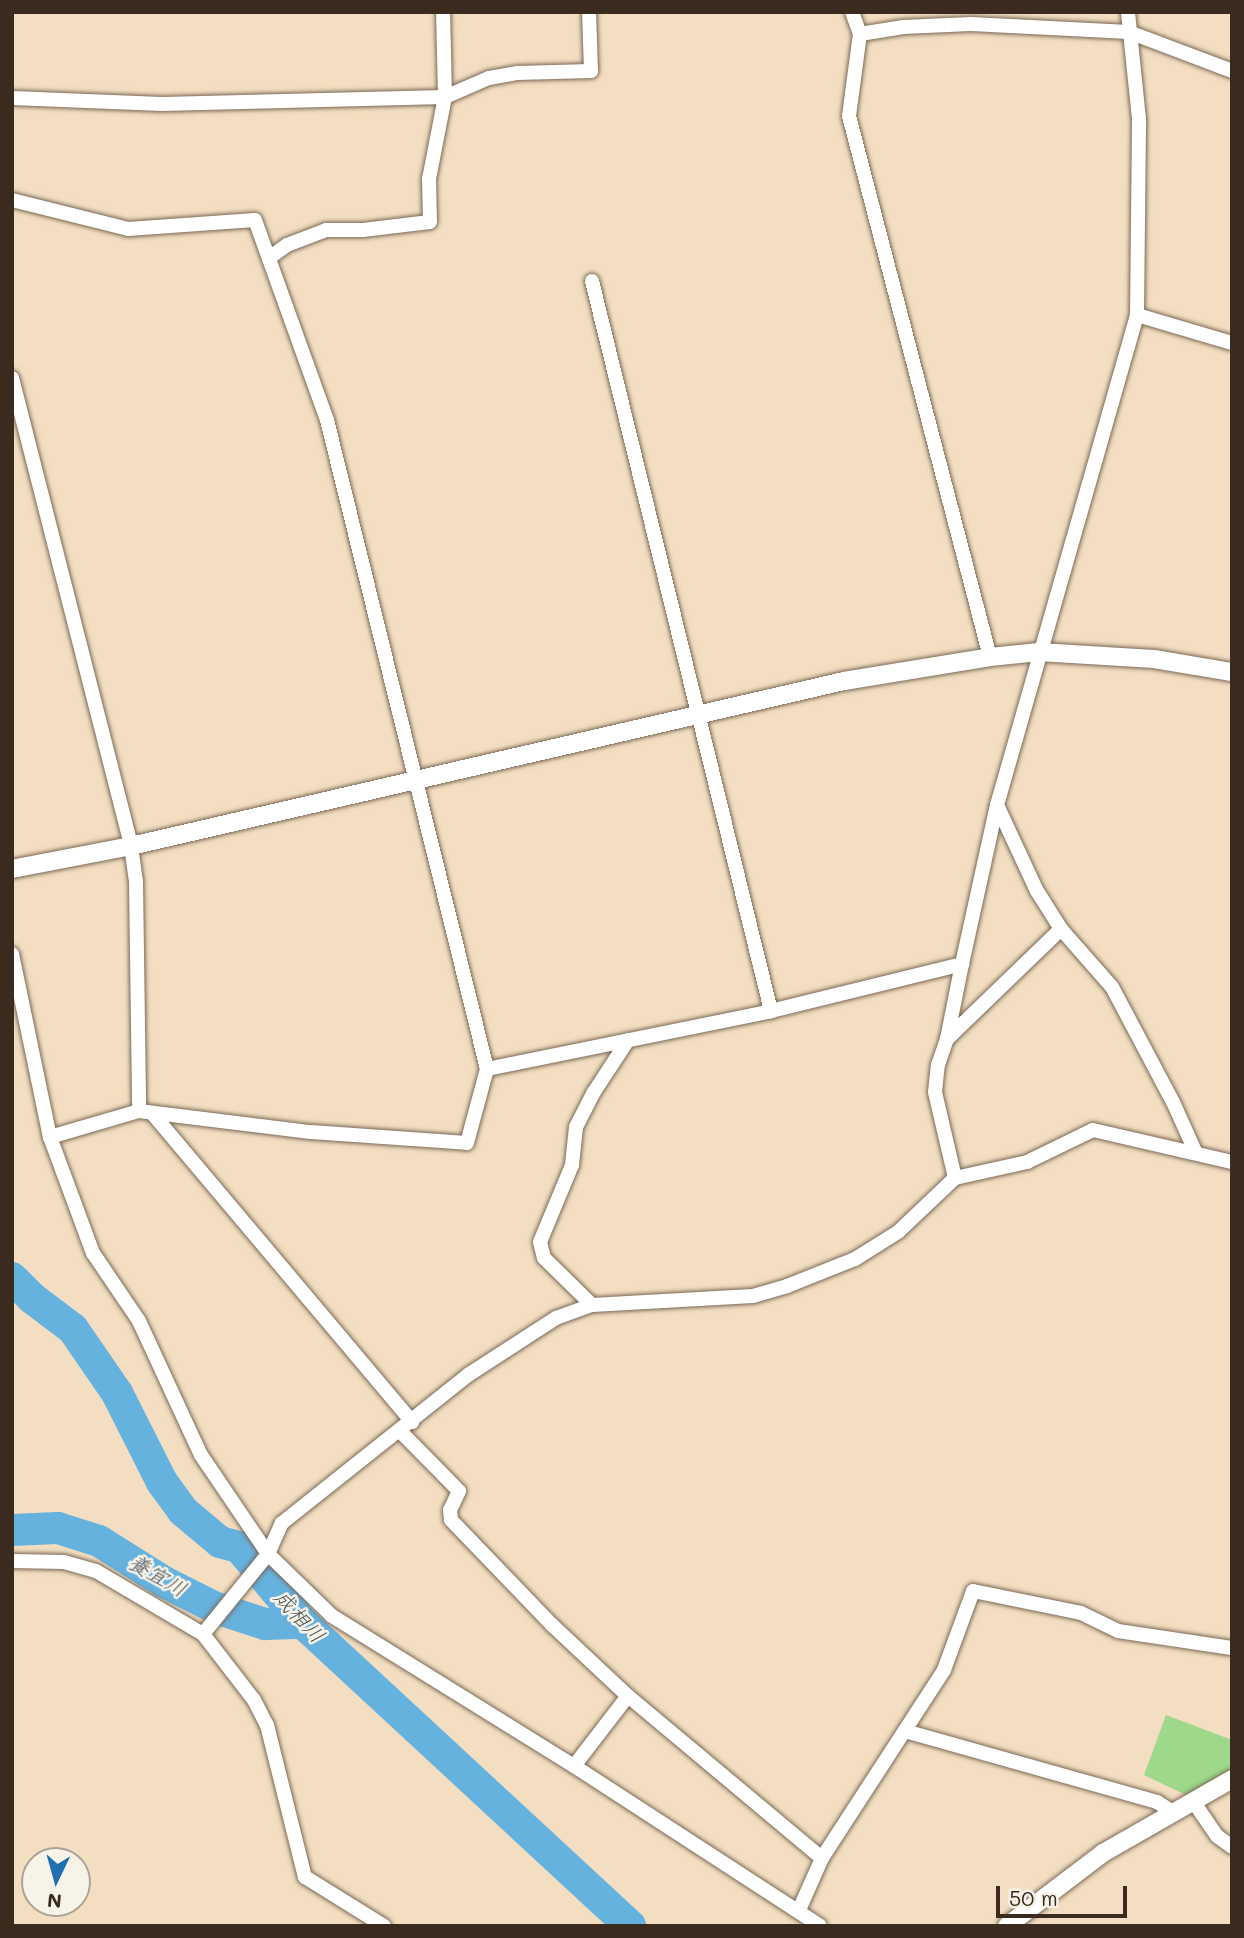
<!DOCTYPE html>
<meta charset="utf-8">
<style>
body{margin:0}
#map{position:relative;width:1244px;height:1938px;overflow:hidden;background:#f3dec1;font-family:Mali,"Klee One",sans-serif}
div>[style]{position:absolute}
.green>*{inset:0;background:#9ed88b}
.river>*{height:32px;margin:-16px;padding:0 16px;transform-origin:16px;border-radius:16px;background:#66b2df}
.roads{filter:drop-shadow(0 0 2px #7b6957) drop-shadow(0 0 2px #7b6957)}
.minor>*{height:14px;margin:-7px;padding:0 7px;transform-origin:7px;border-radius:7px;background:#fff}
.tertiary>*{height:18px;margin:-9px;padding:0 9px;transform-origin:9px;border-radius:9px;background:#fff}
span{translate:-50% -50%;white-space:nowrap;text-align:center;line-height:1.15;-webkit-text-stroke:5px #f7f3e8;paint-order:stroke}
.water-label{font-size:21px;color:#485358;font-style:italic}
.frame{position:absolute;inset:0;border:14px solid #3b2a1e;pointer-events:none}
.north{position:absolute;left:21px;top:1847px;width:70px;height:70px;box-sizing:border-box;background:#f7f3e8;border:2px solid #aca397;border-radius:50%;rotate:185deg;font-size:19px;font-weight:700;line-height:28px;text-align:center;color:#3b2a1e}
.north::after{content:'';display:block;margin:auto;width:24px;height:32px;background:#1f6fb2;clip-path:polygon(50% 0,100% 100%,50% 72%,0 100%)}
.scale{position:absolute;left:996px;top:1886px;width:131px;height:32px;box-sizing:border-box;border:4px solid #3b2a1e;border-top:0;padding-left:9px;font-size:21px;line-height:24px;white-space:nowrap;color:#3b2a1e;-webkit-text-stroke:5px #f7f3e8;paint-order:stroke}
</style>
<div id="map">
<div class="green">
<div style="clip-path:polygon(1166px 1715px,1232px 1740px,1232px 1769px,1186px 1795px,1144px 1775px)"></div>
</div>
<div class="river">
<div style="left:12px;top:1278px;width:28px;rotate:45deg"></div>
<div style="left:32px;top:1298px;width:51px;rotate:37.1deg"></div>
<div style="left:73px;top:1329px;width:78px;rotate:55.5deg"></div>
<div style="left:117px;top:1393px;width:100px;rotate:63.2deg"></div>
<div style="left:162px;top:1482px;width:36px;rotate:54deg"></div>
<div style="left:183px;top:1511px;width:48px;rotate:40deg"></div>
<div style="left:220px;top:1542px;width:20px;rotate:15deg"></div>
<div style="left:239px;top:1547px;width:99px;rotate:49.9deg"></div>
<div style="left:303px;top:1623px;width:446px;rotate:42.8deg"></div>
<div style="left:12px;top:1530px;width:46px;rotate:-2.5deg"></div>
<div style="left:58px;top:1528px;width:43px;rotate:17.6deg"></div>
<div style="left:99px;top:1541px;width:77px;rotate:32.2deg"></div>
<div style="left:164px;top:1582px;width:58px;rotate:26.6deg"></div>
<div style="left:216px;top:1608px;width:52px;rotate:18.1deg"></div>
<div style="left:265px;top:1624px;width:38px;rotate:-2deg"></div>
</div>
<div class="roads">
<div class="minor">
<div style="left:852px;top:12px;width:23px;rotate:70deg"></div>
<div style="left:12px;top:98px;width:150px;rotate:2.3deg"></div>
<div style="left:162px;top:104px;width:283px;rotate:-1.4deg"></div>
<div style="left:445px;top:97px;width:85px;rotate:-91.3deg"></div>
<div style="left:12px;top:200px;width:120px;rotate:14deg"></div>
<div style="left:128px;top:229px;width:127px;rotate:-4.1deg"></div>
<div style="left:255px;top:220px;width:213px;rotate:70.2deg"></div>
<div style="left:327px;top:420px;width:668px;rotate:76.15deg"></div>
<div style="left:487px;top:1069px;width:290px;rotate:-11.5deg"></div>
<div style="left:771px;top:1011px;width:197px;rotate:-13.8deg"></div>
<div style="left:962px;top:964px;width:163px;rotate:-77.6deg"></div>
<div style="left:997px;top:805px;width:510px;rotate:-74.05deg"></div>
<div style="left:1137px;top:315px;width:196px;rotate:-89.4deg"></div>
<div style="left:1139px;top:119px;width:108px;rotate:-95.9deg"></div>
<div style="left:269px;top:258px;width:22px;rotate:-36deg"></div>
<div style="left:287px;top:245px;width:42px;rotate:-21deg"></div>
<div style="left:326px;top:230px;width:37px"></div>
<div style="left:363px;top:230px;width:67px;rotate:-6.8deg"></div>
<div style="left:430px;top:222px;width:43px;rotate:-91.3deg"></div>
<div style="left:429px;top:179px;width:84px;rotate:-79deg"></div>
<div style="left:445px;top:97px;width:48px;rotate:-23.4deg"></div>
<div style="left:489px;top:78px;width:28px;rotate:-10deg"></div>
<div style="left:517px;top:73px;width:74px;rotate:-1.5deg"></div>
<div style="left:591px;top:71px;width:59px;rotate:-91.9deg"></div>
<div style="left:592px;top:281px;width:752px;rotate:76.22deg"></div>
<div style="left:1137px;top:315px;width:99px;rotate:16.4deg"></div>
<div style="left:12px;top:378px;width:483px;rotate:75.7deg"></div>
<div style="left:131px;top:846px;width:36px;rotate:82deg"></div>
<div style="left:136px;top:882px;width:229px;rotate:89.2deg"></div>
<div style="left:990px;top:657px;width:559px;rotate:-104.61deg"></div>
<div style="left:849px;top:116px;width:83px;rotate:-82.4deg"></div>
<div style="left:860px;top:34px;width:44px;rotate:-9.2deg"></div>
<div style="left:903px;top:27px;width:68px;rotate:-2.5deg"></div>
<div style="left:971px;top:24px;width:158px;rotate:2.9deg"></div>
<div style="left:1129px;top:32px;width:110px;rotate:20.7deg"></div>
<div style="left:997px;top:805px;width:95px;rotate:65.1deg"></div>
<div style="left:1037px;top:891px;width:45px;rotate:57.7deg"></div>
<div style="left:1061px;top:929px;width:77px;rotate:48.7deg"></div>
<div style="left:1112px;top:987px;width:130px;rotate:62.1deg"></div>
<div style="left:1173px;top:1102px;width:54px;rotate:65.8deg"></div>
<div style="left:12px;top:954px;width:187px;rotate:78.3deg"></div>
<div style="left:50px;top:1137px;width:124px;rotate:69.7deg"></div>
<div style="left:93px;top:1253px;width:82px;rotate:55.9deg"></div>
<div style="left:139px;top:1321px;width:148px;rotate:65.2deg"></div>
<div style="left:201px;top:1455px;width:120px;rotate:55.9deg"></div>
<div style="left:268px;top:1554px;width:89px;rotate:44.1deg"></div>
<div style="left:332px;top:1616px;width:285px;rotate:31.8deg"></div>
<div style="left:574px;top:1766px;width:293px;rotate:33deg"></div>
<div style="left:947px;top:1039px;width:76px;rotate:-78.7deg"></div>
<div style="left:152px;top:1113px;width:404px;rotate:49.9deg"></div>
<div style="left:50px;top:1137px;width:93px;rotate:-16.3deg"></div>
<div style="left:139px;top:1111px;width:173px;rotate:7deg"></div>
<div style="left:311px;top:1132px;width:156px;rotate:4deg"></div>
<div style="left:467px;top:1143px;width:77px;rotate:-74.9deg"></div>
<div style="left:955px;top:1178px;width:88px;rotate:-103.1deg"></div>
<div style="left:935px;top:1092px;width:27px;rotate:-84deg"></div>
<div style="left:938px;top:1065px;width:28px;rotate:-71deg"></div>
<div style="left:947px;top:1039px;width:158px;rotate:-44deg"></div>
<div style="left:592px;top:1305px;width:67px;rotate:-135.6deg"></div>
<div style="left:544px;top:1258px;width:16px;rotate:-104deg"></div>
<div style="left:540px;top:1242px;width:83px;rotate:-67.4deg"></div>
<div style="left:572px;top:1165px;width:38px;rotate:-84deg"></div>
<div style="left:576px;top:1127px;width:39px;rotate:-63deg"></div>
<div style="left:594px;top:1092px;width:62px;rotate:-56.8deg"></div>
<div style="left:400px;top:1431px;width:84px;rotate:45.5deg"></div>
<div style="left:459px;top:1491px;width:21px;rotate:115deg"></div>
<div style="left:450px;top:1510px;width:10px;rotate:84deg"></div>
<div style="left:451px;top:1520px;width:146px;rotate:46.1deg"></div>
<div style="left:552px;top:1625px;width:104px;rotate:43.1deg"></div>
<div style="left:628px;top:1696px;width:253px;rotate:39.9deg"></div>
<div style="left:12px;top:1561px;width:52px;rotate:1.1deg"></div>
<div style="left:64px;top:1562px;width:33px;rotate:16deg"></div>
<div style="left:96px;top:1571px;width:124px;rotate:30.5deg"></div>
<div style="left:203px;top:1634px;width:83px;rotate:52.3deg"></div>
<div style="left:254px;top:1700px;width:28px;rotate:63deg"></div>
<div style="left:267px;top:1725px;width:157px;rotate:76deg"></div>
<div style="left:305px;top:1877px;width:93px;rotate:31.8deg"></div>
<div style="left:203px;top:1634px;width:103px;rotate:-50.9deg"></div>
<div style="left:268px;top:1554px;width:34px;rotate:-66deg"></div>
<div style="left:282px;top:1523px;width:238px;rotate:-38.5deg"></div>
<div style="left:468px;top:1375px;width:105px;rotate:-32.9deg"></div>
<div style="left:556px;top:1318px;width:38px;rotate:-20deg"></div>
<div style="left:592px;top:1305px;width:161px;rotate:-3.2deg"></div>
<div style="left:753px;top:1296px;width:35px;rotate:-16deg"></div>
<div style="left:787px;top:1286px;width:73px;rotate:-21.7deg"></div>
<div style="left:855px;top:1259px;width:51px;rotate:-32.1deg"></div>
<div style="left:898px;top:1232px;width:79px;rotate:-43.5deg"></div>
<div style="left:955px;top:1178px;width:74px;rotate:-12.5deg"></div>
<div style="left:1027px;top:1162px;width:73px;rotate:-25.9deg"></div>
<div style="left:1093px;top:1130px;width:143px;rotate:13deg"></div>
<div style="left:905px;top:1731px;width:262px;rotate:15.7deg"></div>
<div style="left:1157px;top:1802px;width:19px;rotate:32deg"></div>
<div style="left:574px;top:1766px;width:88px;rotate:-52.4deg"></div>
<div style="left:1193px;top:1801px;width:42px;rotate:55.6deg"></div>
<div style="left:1217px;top:1836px;width:19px;rotate:36deg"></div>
<div style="left:799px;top:1910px;width:57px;rotate:-66.1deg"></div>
<div style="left:822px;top:1858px;width:224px;rotate:-57deg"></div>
<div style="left:944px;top:1670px;width:84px;rotate:-69.8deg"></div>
<div style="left:973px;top:1591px;width:110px;rotate:11.5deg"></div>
<div style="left:1081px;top:1613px;width:41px;rotate:25.9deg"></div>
<div style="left:1118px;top:1631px;width:115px;rotate:8.5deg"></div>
</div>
<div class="tertiary">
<div style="left:12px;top:869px;width:121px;rotate:-10.9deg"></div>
<div style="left:131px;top:846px;width:732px;rotate:-13.03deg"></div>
<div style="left:844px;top:681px;width:148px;rotate:-9.3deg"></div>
<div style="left:990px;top:657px;width:49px;rotate:-5.8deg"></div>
<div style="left:1039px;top:652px;width:115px;rotate:3.5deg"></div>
<div style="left:1154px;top:659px;width:79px;rotate:9.5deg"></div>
<div style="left:1007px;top:1926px;width:121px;rotate:-37.2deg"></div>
<div style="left:1103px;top:1853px;width:149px;rotate:-29.8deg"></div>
</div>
</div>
<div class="water-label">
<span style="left:158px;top:1575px;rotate:30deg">養宜川</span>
<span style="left:300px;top:1616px;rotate:47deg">成相川</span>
</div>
<div class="frame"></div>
<div class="north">N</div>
<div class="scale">50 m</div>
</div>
